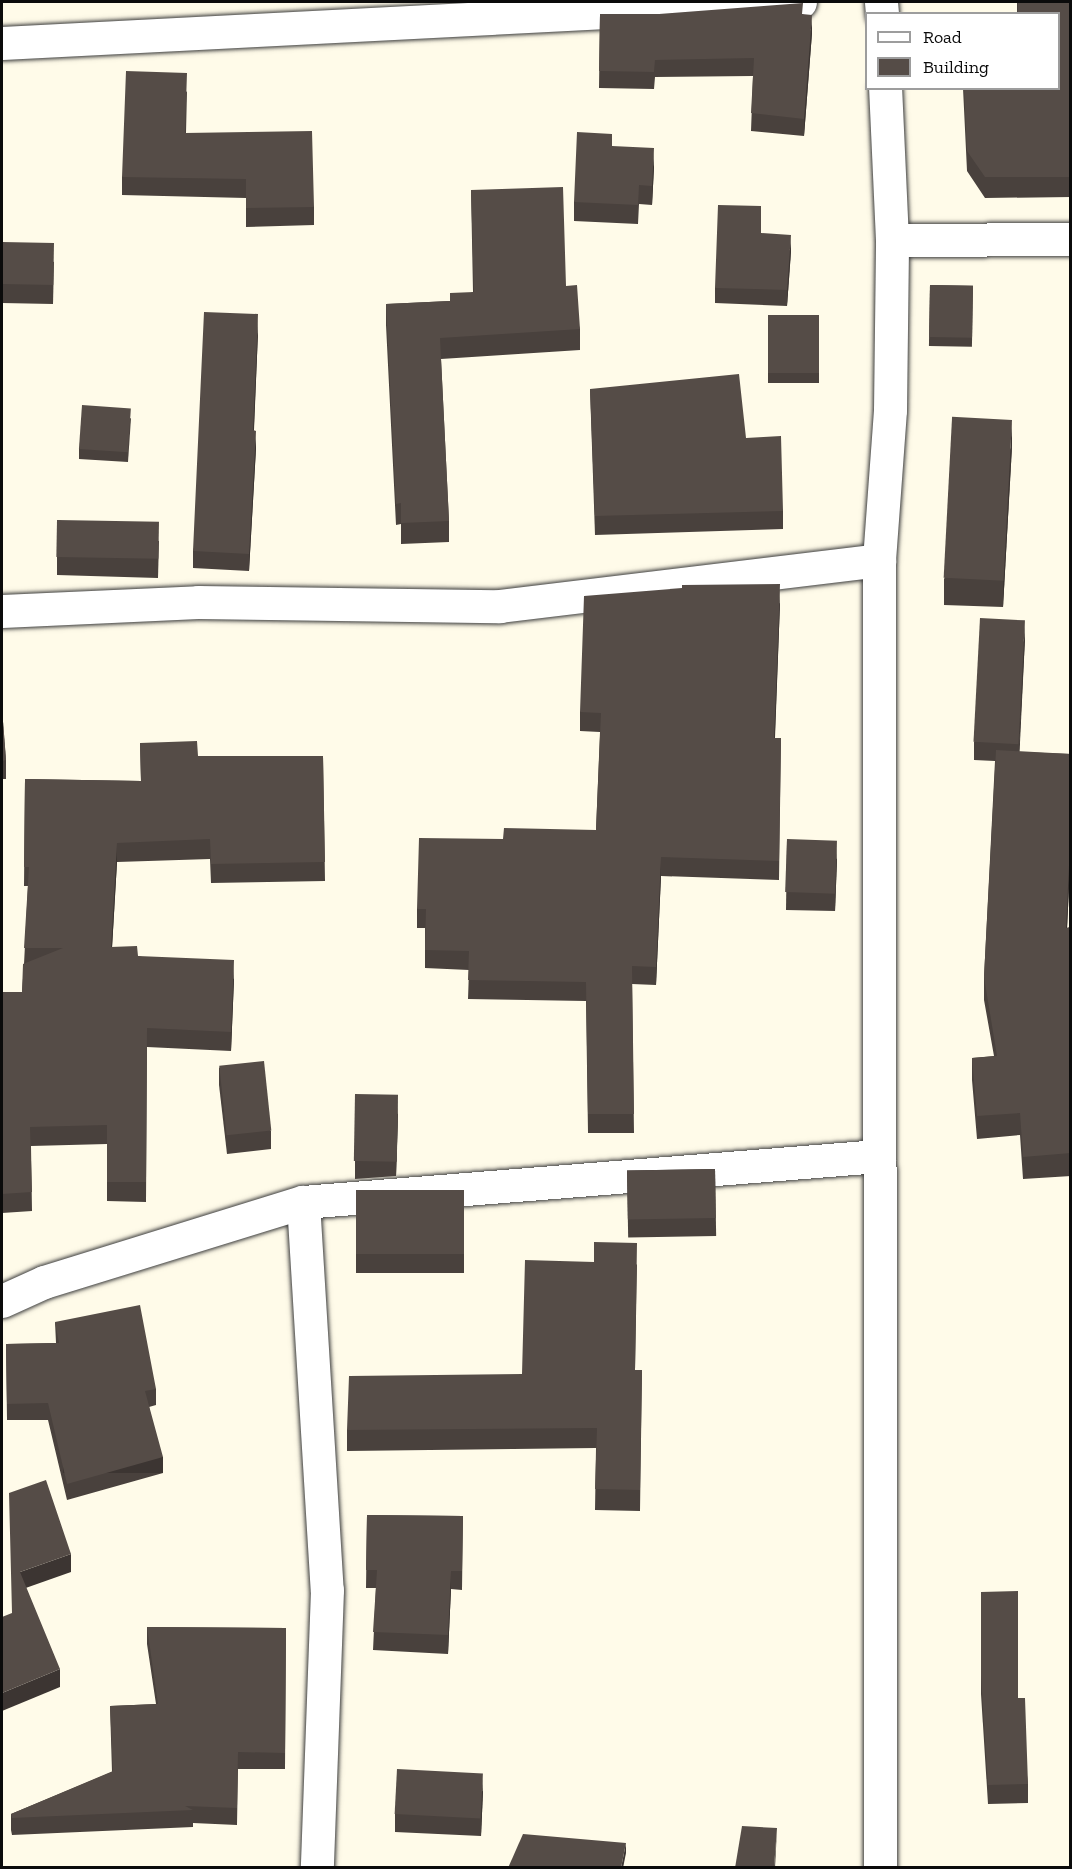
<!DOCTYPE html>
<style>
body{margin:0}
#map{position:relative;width:1072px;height:1869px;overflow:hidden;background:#fffbe9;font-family:"Zilla Slab",serif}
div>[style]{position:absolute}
.roads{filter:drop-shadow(0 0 2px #3e3e3e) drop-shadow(0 0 2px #3e3e3e)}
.minor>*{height:33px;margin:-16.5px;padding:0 16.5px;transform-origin:16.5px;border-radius:16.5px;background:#fff}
.wall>*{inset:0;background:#49413d;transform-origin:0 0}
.shaded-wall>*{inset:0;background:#3c3532;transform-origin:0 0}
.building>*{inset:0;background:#554c47;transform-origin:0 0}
span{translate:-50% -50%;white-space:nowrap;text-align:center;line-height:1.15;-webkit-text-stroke:6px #fff;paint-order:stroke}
.frame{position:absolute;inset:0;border:3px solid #0b0b0b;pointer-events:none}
.legend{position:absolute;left:865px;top:12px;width:195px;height:78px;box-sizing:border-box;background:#fff;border:2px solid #9d9d9d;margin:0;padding:8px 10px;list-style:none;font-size:18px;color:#0b0b0b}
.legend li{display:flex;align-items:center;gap:12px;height:30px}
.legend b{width:30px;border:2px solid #9d9d9d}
</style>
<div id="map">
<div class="roads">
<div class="minor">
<div style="left:881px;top:2px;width:12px;rotate:85deg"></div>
<div style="left:2px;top:43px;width:799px;rotate:-2.94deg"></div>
<div style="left:892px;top:240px;width:178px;rotate:-0.3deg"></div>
<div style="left:2px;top:611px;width:196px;rotate:-2.6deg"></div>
<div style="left:198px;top:602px;width:302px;rotate:0.8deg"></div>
<div style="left:500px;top:606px;width:382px;rotate:-6.9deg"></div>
<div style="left:303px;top:1202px;width:389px;rotate:86.5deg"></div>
<div style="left:327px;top:1590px;width:278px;rotate:92.1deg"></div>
<div style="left:2px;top:1301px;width:46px;rotate:-24.3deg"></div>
<div style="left:44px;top:1282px;width:271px;rotate:-17.2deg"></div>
<div style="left:303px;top:1202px;width:578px;rotate:-4.57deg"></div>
<div style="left:880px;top:1868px;width:1308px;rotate:-90.04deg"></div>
<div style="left:879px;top:560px;width:150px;rotate:-85.8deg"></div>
<div style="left:890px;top:410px;width:170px;rotate:-89.3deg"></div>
<div style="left:892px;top:240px;width:152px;rotate:-92.6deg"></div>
</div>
</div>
<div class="wall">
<div style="clip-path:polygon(1017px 2px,1071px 2px,1071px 197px,985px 198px,967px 171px,963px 88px,1059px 88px,1059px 14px,1017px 14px)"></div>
<div style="clip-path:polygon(600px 14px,803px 14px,812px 33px,804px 136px,751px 131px,753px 76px,655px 77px,654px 89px,599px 88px)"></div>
<div style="clip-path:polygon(187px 91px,186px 133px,314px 207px,314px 225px,246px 227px,246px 198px,122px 195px,122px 177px)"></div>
<div style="clip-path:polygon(612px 146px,654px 167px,652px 205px,639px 204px,638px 224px,574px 221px,574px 202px)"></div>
<div style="clip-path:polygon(471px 190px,566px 286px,580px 329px,580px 350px,441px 359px,449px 521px,449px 542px,401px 544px,401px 524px,396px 525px,386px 325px,386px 304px,450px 301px,473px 292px)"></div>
<div style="clip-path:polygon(761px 233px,791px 251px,787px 306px,715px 303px,715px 288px)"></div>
<div style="clip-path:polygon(2px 242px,54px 262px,53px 304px,2px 303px)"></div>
<div style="left:930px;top:285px;width:43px;height:61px;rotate:1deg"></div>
<div style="left:768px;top:315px;width:51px;height:68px"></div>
<div style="clip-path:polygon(258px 332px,254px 430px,256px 448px,249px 571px,193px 568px,193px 551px)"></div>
<div style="clip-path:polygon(590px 389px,746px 438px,783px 511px,783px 529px,595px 535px)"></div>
<div style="clip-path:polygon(131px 418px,128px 462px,79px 459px,79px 449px)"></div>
<div style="clip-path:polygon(1012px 446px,1003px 607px,944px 605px,944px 579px)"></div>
<div style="clip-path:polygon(57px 520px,159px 541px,158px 578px,57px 575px)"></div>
<div style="clip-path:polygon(780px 603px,775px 738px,781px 738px,779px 880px,661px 876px,656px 985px,632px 984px,634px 1133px,588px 1133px,586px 1001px,468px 999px,469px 970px,425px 968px,425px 928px,417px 928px,417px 909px,503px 839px,596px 830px,600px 732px,580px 731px,580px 712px)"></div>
<div style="clip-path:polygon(1025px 638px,1019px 752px,1071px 754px,1071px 847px,1067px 928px,1071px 927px,1071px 1176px,1023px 1179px,1020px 1135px,977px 1139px,972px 1080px,972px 1058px,994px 1056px,984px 1000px,984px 977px,995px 761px,974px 760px,974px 742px)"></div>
<div style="clip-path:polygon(2px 709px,6px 760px,6px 779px,2px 779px)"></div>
<div style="clip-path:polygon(140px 743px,198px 756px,323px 756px,325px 881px,211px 883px,210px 859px,117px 862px,112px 947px,138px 956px,234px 979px,231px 1051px,147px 1047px,146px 1202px,107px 1201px,107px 1144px,31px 1146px,32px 1211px,2px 1213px,2px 992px,22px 992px,24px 964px,28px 886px,24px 886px,25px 779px,141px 781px)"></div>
<div style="clip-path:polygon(787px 839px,837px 859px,835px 911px,786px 910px)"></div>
<div style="clip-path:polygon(219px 1067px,271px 1131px,271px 1149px,227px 1154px,219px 1085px)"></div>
<div style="clip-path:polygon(355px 1094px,398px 1114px,396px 1176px,355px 1179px)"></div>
<div style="left:715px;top:1169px;width:67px;height:88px;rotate:89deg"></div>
<div style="left:464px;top:1190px;width:83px;height:108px;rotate:90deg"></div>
<div style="clip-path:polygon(637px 1264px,635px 1370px,642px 1370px,640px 1511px,595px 1510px,596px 1448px,347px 1451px,347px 1430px,522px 1374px)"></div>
<div style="clip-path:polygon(55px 1322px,156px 1389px,156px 1405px,149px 1407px,163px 1473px,67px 1500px,48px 1420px,7px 1420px,6px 1344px,56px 1343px)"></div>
<div style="clip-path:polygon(367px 1515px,463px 1516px,462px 1590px,451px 1589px,448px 1654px,373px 1650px,376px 1588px,366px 1588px)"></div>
<div style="clip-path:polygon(981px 1592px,1018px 1698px,1028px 1784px,1028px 1803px,988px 1804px,981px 1694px)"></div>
<div style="clip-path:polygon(147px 1627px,286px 1628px,285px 1769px,238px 1769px,237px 1825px,193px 1823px,193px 1827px,12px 1835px,11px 1830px,11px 1814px,112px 1772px,110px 1706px,156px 1704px,147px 1644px)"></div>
<div style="clip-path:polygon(483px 1791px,481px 1836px,395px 1832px,395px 1814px)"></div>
</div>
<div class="shaded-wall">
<div style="clip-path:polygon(812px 15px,812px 33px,804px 136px,804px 119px)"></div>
<div style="clip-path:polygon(654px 148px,654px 167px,652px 205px,652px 186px)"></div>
<div style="clip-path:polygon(791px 235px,791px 251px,787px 306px,787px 290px)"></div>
<div style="clip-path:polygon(258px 314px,258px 332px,253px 448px,253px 430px)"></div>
<div style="clip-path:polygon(1012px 420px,1012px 446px,1003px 607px,1003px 581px)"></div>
<div style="clip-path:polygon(256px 431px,256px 448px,249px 571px,249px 554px)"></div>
<div style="clip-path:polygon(780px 584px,780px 603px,774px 757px,774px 738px)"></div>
<div style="clip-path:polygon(1025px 620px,1025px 638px,1019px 763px,1019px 744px)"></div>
<div style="clip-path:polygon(1071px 824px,1071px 846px,1066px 950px,1066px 928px)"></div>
<div style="clip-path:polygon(837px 841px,837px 859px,835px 911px,835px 893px)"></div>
<div style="clip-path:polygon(117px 843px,117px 862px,111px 966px,111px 947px)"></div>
<div style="clip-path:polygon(661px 857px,661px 876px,656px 985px,656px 967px)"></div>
<div style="clip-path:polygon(234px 960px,234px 979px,231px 1051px,231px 1032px)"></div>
<div style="clip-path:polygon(398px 1095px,398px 1114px,396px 1176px,396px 1157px)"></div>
<div style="left:163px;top:1457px;width:16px;height:100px;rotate:90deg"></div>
<div style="clip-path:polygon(71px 1554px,71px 1572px,20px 1590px,20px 1572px)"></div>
<div style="clip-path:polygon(451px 1571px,451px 1589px,448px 1654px,448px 1635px)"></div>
<div style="clip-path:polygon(60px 1669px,60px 1687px,2px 1711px,2px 1693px)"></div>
<div style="clip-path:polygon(483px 1773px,483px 1791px,481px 1836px,481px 1817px)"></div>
<div style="clip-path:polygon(777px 1828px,775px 1868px,774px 1868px)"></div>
<div style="clip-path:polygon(626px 1843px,626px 1853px,623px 1868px,621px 1868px)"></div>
</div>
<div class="building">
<div style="clip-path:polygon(1018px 2px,1071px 2px,1071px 177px,985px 177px,967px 151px,964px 88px,1059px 88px,1059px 14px,1018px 14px)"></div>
<div style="clip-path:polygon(803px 3px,802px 14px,812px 15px,804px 119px,751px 113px,754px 58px,655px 60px,654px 72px,599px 71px,600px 14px,659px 14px)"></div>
<div style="clip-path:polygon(126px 71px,187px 73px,185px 133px,312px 131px,314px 207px,246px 208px,246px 179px,122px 177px)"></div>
<div style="clip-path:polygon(577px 132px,612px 134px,612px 146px,654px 148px,652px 186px,639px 185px,638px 205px,574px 202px)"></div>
<div style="clip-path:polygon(563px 187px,566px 286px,577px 285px,580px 329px,440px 338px,449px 521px,401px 523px,401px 503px,396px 504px,386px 304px,450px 301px,450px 293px,474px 292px,471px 190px)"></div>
<div style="clip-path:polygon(718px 205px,761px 206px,761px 233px,791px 235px,787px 290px,715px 288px)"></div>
<div style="left:2px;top:242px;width:52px;height:42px;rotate:1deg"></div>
<div style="left:930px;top:285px;width:43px;height:52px;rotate:1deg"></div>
<div style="clip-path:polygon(204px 312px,258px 314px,253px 430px,256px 431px,249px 554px,193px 551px)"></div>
<div style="left:768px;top:315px;width:51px;height:58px"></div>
<div style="clip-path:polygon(739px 374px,746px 438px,781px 436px,783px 511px,595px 516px,590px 389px)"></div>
<div style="left:82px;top:405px;width:49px;height:44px;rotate:4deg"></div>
<div style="left:1012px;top:420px;width:161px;height:60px;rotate:93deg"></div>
<div style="left:57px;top:520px;width:102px;height:37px;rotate:1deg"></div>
<div style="clip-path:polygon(780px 584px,774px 738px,781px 738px,779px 861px,661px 857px,656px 967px,632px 966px,634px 1114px,588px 1114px,586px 982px,468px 980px,469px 951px,425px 950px,426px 909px,417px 909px,419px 838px,503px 839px,504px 828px,596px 830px,601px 713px,580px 712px,584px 596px,682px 588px,682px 585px)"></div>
<div style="left:980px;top:618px;width:45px;height:124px;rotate:3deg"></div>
<div style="clip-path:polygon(2px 709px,6px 760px,2px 761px)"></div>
<div style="clip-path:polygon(197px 741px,198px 756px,323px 756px,325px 862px,211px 864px,210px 839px,117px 843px,111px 947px,137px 946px,138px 956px,234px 960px,231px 1032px,147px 1028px,146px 1182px,107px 1182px,107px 1125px,30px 1127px,32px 1192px,2px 1194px,2px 992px,22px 992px,23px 964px,63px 948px,24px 948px,29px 867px,24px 867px,25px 779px,141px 781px,140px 743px)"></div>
<div style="clip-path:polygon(996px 750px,1071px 754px,1071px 824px,1066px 928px,1071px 927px,1071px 1153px,1023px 1157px,1020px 1113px,977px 1116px,972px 1058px,997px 1056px,984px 977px)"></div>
<div style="left:787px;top:839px;width:50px;height:53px;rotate:2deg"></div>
<div style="left:264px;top:1061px;width:70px;height:45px;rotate:84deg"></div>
<div style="left:355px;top:1094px;width:43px;height:67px;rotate:1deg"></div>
<div style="left:715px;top:1169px;width:49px;height:88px;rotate:89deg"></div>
<div style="left:464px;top:1190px;width:64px;height:108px;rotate:90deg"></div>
<div style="clip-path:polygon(594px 1242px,637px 1243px,635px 1370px,642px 1370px,640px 1490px,595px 1489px,597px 1428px,347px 1430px,349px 1376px,522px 1374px,525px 1260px,594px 1262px)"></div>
<div style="clip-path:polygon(140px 1305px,156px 1389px,145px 1391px,163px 1457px,67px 1484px,48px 1403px,7px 1404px,6px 1344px,59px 1343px,55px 1322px)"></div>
<div style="clip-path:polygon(46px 1480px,71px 1554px,20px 1572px,60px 1669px,2px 1693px,2px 1617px,12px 1613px,9px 1493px)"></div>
<div style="clip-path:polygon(367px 1515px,463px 1516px,462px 1571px,451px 1571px,448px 1635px,373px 1632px,377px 1570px,366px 1570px)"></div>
<div style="clip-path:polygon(1018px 1591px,1018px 1698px,1025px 1698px,1028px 1784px,988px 1785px,981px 1676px,981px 1592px)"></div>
<div style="clip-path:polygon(147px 1627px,286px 1628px,285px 1753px,238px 1752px,237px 1808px,185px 1806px,193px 1810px,12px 1818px,11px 1814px,113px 1771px,110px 1706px,158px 1704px)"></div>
<div style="left:397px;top:1769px;width:86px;height:45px;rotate:3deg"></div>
<div style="clip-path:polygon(742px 1826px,777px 1828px,774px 1868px,735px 1868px)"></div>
<div style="clip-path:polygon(523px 1834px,626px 1843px,621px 1868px,508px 1868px)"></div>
</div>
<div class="frame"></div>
<ul class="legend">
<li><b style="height:8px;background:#fff"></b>Road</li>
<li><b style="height:16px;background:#554c47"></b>Building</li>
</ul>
</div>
